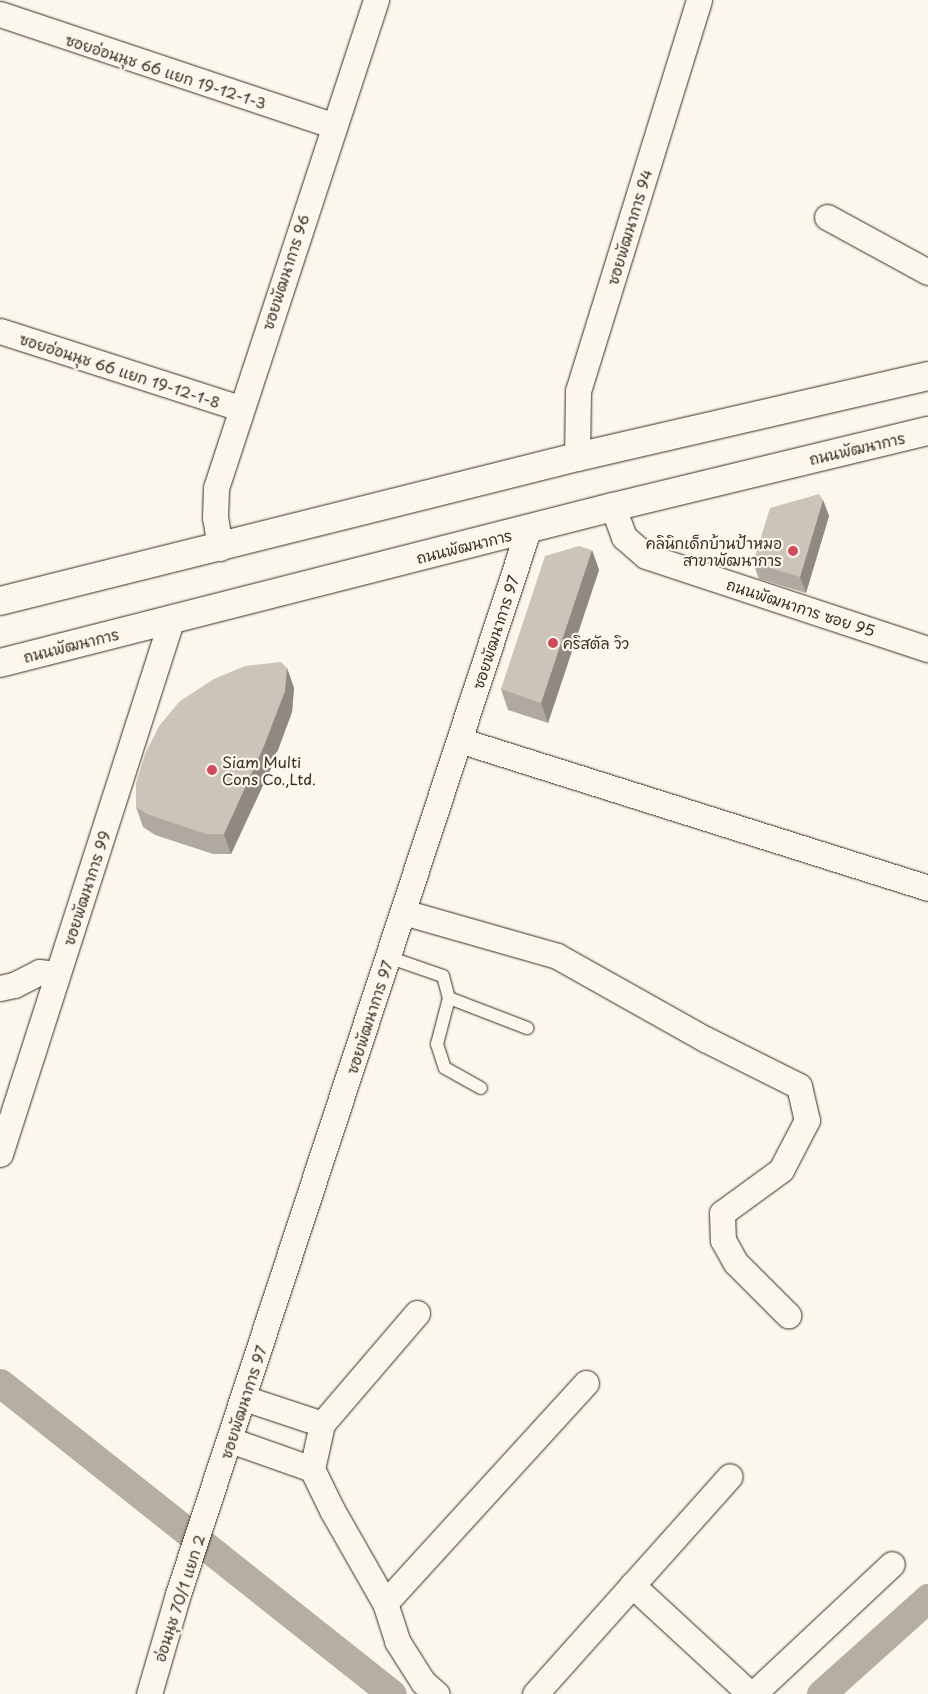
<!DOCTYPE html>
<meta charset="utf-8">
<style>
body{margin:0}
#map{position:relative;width:928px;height:1694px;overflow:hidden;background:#fbf7ec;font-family:"Playpen Sans","Playpen Sans Thai",sans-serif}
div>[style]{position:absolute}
.canal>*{height:29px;margin:-14.5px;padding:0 14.5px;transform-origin:14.5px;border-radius:14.5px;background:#b6aea2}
.roads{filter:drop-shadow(0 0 1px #3b2a1e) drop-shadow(0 0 1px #3b2a1e)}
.lane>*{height:12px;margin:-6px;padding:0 6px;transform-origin:6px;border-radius:6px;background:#fbf7ec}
.street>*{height:25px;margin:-12.5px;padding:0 12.5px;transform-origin:12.5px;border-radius:12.5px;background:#fbf7ec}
.secondary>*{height:28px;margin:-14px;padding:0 14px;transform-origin:14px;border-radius:14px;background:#fbf7ec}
.wall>*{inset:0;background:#afa99f}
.shaded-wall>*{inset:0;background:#8f8982}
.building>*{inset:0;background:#ccc4b9}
.dots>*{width:14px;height:14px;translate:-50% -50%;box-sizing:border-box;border:2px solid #fbf7ec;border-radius:50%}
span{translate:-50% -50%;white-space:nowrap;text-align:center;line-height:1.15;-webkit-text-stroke:4.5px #fbf7ec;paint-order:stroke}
.street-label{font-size:15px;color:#3b2a1e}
.poi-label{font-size:15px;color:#3b2a1e}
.right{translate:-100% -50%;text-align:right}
.left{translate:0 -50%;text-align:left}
</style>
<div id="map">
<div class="canal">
<div style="left:0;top:1383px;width:500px;rotate:38.43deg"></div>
<div style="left:821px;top:1694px;width:144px;rotate:-41.9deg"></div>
</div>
<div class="roads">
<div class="lane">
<div style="left:388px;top:957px;width:58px;rotate:19.1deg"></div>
<div style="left:443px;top:976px;width:23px;rotate:75deg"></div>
<div style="left:449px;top:998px;width:48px;rotate:104.6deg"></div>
<div style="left:437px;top:1044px;width:25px;rotate:72deg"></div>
<div style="left:445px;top:1068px;width:41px;rotate:29.1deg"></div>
<div style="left:449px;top:998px;width:84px;rotate:21deg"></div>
</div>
<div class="street">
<div style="left:0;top:14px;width:352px;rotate:18.5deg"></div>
<div style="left:827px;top:217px;width:115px;rotate:28.6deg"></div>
<div style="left:0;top:331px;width:252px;rotate:17.8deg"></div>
<div style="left:577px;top:457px;width:66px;rotate:-89.1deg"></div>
<div style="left:578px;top:391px;width:409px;rotate:-72.8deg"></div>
<div style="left:613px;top:507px;width:32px;rotate:70deg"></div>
<div style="left:624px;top:537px;width:29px;rotate:41deg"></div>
<div style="left:646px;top:556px;width:297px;rotate:18.3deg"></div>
<div style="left:220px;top:548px;width:31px;rotate:-99deg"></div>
<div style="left:215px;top:517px;width:29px;rotate:-88deg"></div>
<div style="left:216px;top:488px;width:514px;rotate:-71.85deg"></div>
<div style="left:459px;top:740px;width:492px;rotate:17.5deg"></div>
<div style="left:403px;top:912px;width:160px;rotate:15.9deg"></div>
<div style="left:557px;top:956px;width:170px;rotate:29.3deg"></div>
<div style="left:705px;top:1039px;width:105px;rotate:26.6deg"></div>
<div style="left:799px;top:1086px;width:35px;rotate:77deg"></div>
<div style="left:807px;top:1120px;width:56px;rotate:117.5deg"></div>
<div style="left:781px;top:1170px;width:73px;rotate:143.9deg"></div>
<div style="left:722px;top:1213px;width:27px;rotate:88deg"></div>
<div style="left:723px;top:1240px;width:26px;rotate:61deg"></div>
<div style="left:736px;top:1263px;width:74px;rotate:45deg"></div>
<div style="left:0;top:988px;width:14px;rotate:-12deg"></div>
<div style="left:14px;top:985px;width:28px;rotate:-27deg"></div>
<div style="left:39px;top:972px;width:18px;rotate:6deg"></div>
<div style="left:0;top:1154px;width:560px;rotate:-72.21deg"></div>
<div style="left:417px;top:1313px;width:146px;rotate:130.6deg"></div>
<div style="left:322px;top:1424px;width:46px;rotate:102.5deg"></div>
<div style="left:312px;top:1469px;width:46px;rotate:64deg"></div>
<div style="left:332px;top:1510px;width:107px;rotate:60.3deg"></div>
<div style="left:385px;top:1603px;width:40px;rotate:72deg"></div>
<div style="left:397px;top:1641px;width:49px;rotate:57.6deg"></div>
<div style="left:423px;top:1682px;width:18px;rotate:41deg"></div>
<div style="left:244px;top:1398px;width:82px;rotate:18.4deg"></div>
<div style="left:230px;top:1440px;width:87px;rotate:19.5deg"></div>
<div style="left:632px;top:1585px;width:161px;rotate:42.7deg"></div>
<div style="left:385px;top:1603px;width:298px;rotate:-47.6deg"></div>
<div style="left:149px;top:1694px;width:104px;rotate:-73.8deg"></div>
<div style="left:178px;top:1594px;width:1120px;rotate:-71.79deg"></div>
<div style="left:535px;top:1694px;width:292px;rotate:-48.2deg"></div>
<div style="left:753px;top:1694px;width:190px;rotate:-43.1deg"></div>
</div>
<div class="secondary">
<div style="left:0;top:601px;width:595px;rotate:-14.01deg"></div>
<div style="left:577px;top:457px;width:360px;rotate:-13deg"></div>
<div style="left:0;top:663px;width:633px;rotate:-14.28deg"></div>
<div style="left:613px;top:507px;width:324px;rotate:-13.6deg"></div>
</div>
</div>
<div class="wall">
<div style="clip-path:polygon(823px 500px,829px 516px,806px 593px,759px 579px,753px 563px)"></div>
<div style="clip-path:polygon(592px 550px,599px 570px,548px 723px,508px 710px,501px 689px)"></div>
<div style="clip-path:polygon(287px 668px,294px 688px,292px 712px,272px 766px,231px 854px,213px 854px,155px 835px,143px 827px,136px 807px)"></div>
</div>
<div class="shaded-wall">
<div style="clip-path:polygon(823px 500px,829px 516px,806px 593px,800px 577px)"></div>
<div style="clip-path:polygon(592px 550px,599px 570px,548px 723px,541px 703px)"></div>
<div style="clip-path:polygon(287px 668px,294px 688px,292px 712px,272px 766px,231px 854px,224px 834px)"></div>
</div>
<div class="building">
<div style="clip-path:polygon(819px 494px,823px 500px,800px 577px,753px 563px,770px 508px)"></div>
<div style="clip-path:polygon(579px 546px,592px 550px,541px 703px,501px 689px,545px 556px)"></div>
<div style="clip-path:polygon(281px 662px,287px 668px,285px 691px,264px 746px,224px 834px,206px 834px,147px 814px,136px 807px,136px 783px,145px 754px,159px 726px,180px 701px,214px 679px,245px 666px)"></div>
</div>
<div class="dots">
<div style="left:793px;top:551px;background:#d1495b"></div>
<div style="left:553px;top:643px;background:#d1495b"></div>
<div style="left:212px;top:770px;background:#d1495b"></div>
</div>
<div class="street-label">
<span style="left:166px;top:71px;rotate:18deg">ซอยอ่อนนุช 66 แยก 19-12-1-3</span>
<span style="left:629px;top:227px;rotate:-73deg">ซอยพัฒนาการ 94</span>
<span style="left:285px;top:272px;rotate:-72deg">ซอยพัฒนาการ 96</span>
<span style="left:120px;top:370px;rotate:18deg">ซอยอ่อนนุช 66 แยก 19-12-1-8</span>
<span style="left:857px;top:448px;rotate:-13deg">ถนนพัฒนาการ</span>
<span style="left:464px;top:546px;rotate:-14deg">ถนนพัฒนาการ</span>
<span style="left:801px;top:607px;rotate:18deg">ถนนพัฒนาการ ซอย 95</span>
<span style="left:495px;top:632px;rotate:-72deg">ซอยพัฒนาการ 97</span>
<span style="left:71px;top:645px;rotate:-14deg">ถนนพัฒนาการ</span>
<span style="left:86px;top:888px;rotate:-72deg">ซอยพัฒนาการ 99</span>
<span style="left:369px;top:1017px;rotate:-72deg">ซอยพัฒนาการ 97</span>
<span style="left:243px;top:1402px;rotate:-72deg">ซอยพัฒนาการ 97</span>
<span style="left:179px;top:1598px;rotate:-72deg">อ่อนนุช 70/1 แยก 2</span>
</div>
<div class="poi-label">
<span class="right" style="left:782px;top:551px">คลินิกเด็กบ้านป้าหมอ<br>สาขาพัฒนาการ</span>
<span class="left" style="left:563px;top:643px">คริสตัล วิว</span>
<span class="left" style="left:222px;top:770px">Siam Multi<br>Cons Co.,Ltd.</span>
</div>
</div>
